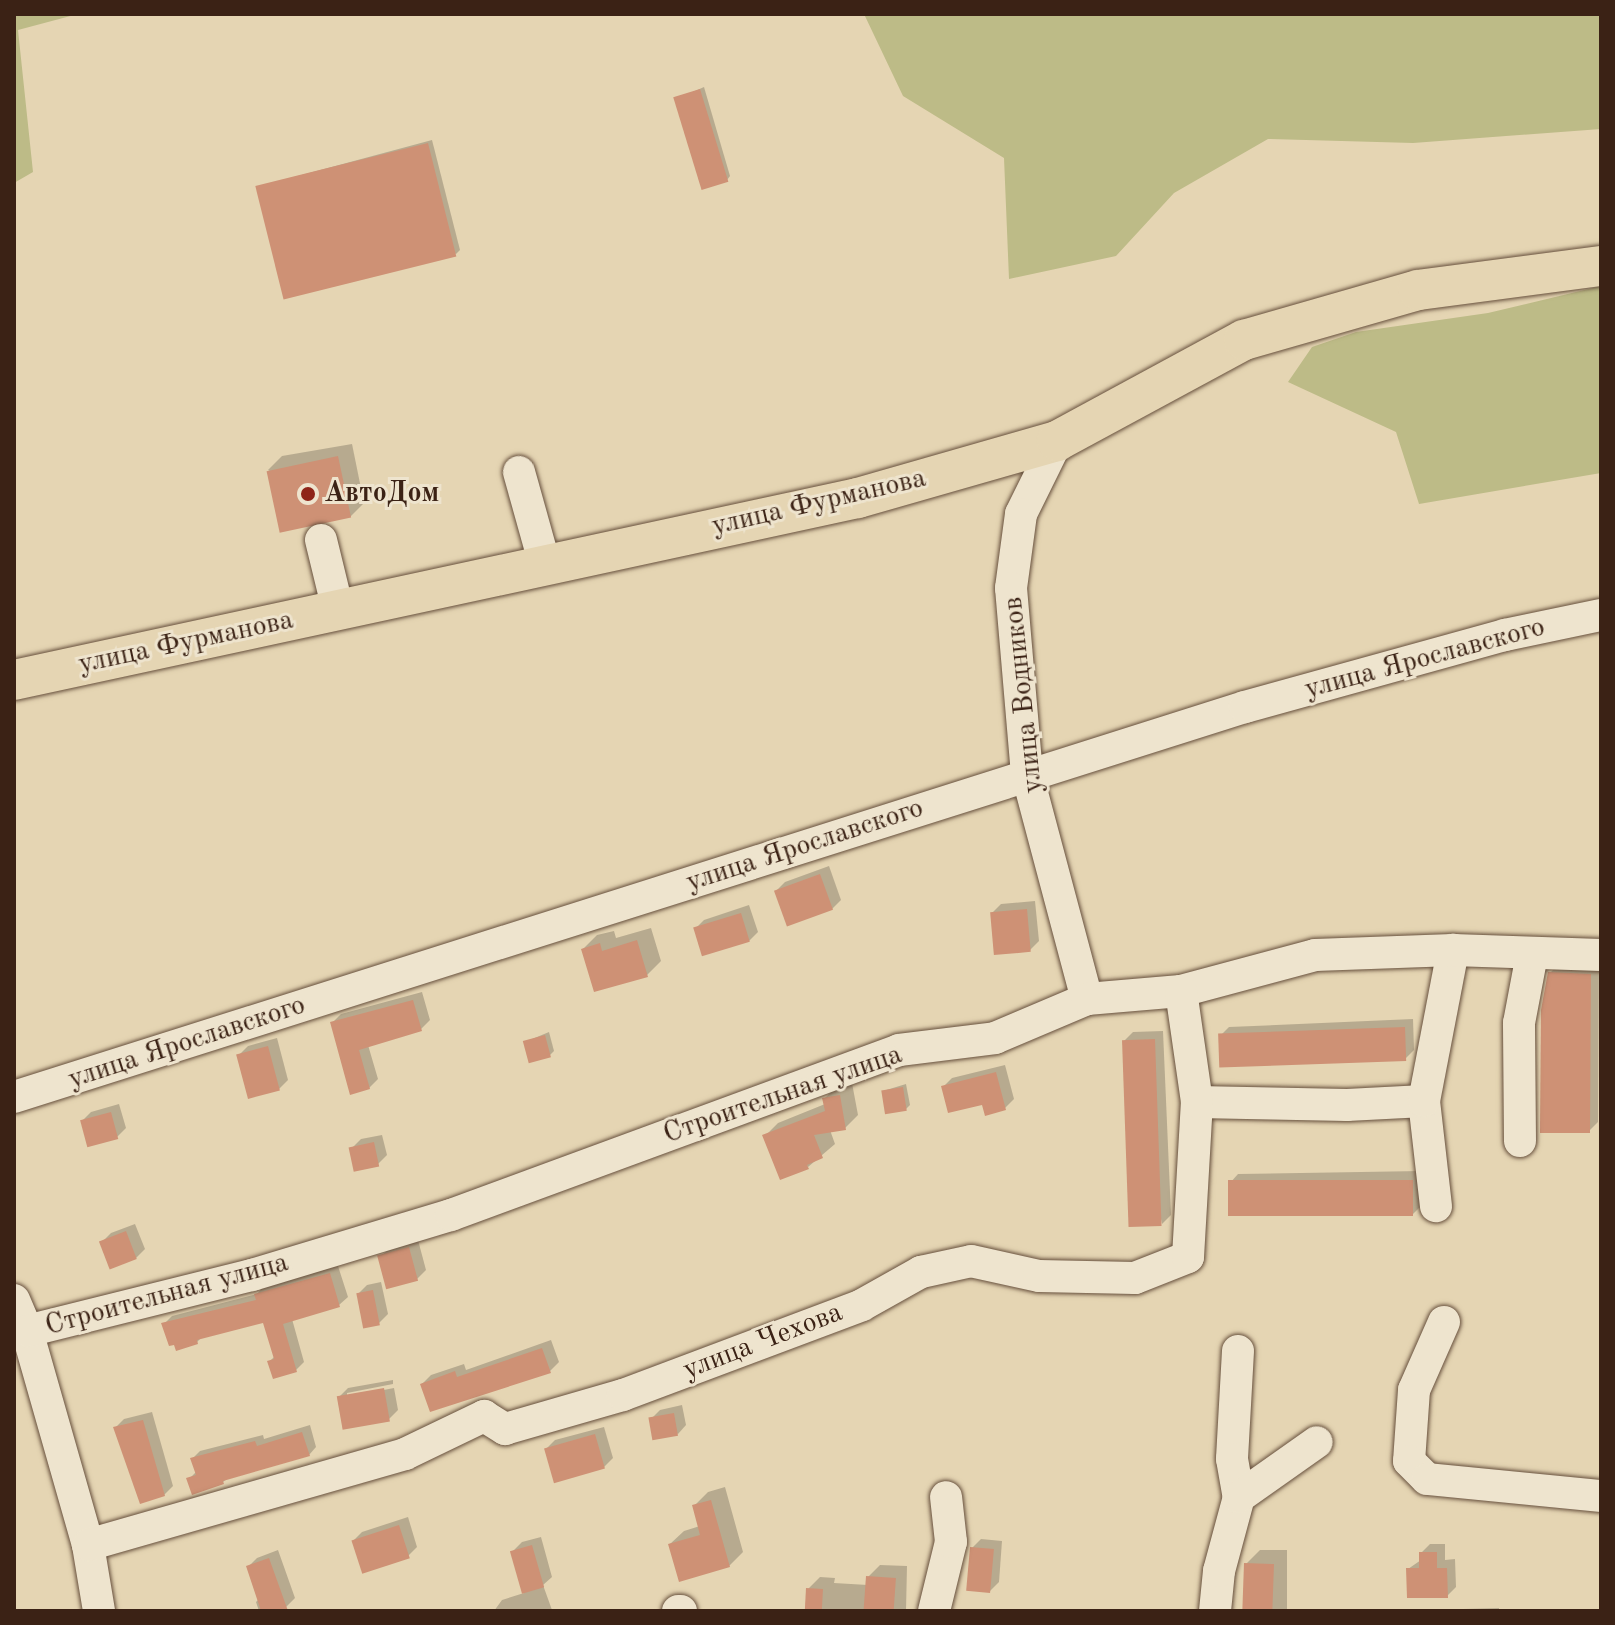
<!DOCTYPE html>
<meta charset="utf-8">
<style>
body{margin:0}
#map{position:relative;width:1615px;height:1625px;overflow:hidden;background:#e5d5b3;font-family:"Old Standard TT",serif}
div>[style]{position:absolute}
.green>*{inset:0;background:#bdbb87}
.shadow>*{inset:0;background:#0003}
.building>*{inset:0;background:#ce9175;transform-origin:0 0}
.roads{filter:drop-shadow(0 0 2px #664f3c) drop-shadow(0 0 2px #664f3c)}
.minor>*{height:32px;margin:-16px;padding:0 16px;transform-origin:16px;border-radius:16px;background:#eee4ce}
.major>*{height:40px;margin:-20px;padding:0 20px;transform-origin:20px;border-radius:20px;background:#e5d5b3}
.dots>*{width:22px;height:22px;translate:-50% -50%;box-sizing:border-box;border:4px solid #eee4ce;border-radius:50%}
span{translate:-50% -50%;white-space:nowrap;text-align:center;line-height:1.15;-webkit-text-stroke:6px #eee4ce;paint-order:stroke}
.poi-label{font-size:28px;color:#3b2215;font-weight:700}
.left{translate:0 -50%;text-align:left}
.street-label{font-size:28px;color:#3b2215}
.frame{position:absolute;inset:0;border:16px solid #3b2215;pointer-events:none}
</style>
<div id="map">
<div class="green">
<div style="clip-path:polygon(14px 14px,78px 14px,18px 30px,33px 172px,14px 183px)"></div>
<div style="clip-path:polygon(864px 14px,1601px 14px,1601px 129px,1413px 143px,1268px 139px,1174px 193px,1116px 256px,1009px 279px,1004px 158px,903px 96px)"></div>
<div style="clip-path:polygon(1601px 286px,1601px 473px,1419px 504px,1396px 432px,1288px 382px,1312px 347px,1356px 332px,1488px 313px)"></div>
</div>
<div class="shadow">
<div style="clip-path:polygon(704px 87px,730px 176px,727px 180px,677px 99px)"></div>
<div style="clip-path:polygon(432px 140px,460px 250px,456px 254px,257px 187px)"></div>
<div style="clip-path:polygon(352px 444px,364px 503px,350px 517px,268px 470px,282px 456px)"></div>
<div style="clip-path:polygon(829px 866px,841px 900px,832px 909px,776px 891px,785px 882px)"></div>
<div style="clip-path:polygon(1035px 901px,1039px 941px,1030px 950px,992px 913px,1001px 904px)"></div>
<div style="clip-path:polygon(749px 905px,758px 932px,749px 941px,695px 929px,704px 920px)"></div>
<div style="clip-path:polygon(651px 928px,661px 961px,647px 975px,583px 949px,597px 935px,614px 931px,616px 938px)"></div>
<div style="clip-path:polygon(1559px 964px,1599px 965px,1598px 1122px,1589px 1131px,1550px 973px)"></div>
<div style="clip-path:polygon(422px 992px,430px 1020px,421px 1029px,368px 1045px,378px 1079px,369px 1088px,332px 1023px,341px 1014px)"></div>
<div style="clip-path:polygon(1413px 1019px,1414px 1050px,1405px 1059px,1220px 1036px,1229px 1027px)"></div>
<div style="clip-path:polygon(1163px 1031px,1171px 1215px,1162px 1224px,1124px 1041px,1133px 1032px)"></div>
<div style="clip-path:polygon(549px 1032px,554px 1051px,550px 1055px,525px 1042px)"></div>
<div style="clip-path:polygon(277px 1038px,288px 1080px,279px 1089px,239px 1055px,248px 1046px)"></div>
<div style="clip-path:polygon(1005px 1065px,1014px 1099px,1005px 1108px,943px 1087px,952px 1078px)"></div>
<div style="clip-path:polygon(852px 1083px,858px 1115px,845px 1128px,830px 1130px,835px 1144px,808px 1167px,765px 1136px,778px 1123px,825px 1104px,824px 1099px,837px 1086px)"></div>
<div style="clip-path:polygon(906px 1084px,910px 1105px,906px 1109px,883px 1091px)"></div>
<div style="clip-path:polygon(119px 1104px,126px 1128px,117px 1137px,82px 1121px,91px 1112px)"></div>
<div style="clip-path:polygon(382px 1135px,387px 1155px,378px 1164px,352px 1148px,361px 1139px)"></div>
<div style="clip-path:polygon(1421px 1171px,1422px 1205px,1413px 1214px,1230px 1183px,1238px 1174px)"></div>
<div style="clip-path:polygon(135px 1224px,145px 1249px,136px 1258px,102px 1242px,111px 1233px)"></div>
<div style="clip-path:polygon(418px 1240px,426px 1270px,417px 1279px,380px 1257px,390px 1248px)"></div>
<div style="clip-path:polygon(338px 1266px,348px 1297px,339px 1305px,292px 1319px,304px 1362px,296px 1370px,269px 1362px,275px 1356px,264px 1320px,202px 1337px,197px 1342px,164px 1324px,172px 1316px,257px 1294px,264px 1286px)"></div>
<div style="clip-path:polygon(381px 1282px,388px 1314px,379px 1323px,358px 1294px,367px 1285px)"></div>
<div style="clip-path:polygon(551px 1340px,559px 1362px,550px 1371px,422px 1384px,431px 1375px,464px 1364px,466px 1370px)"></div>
<div style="clip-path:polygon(393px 1380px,393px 1384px,347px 1393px,347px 1397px,394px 1388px,398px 1410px,389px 1419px,339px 1397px,348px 1388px)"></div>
<div style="clip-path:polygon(682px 1405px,686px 1425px,678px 1434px,651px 1419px,660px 1410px)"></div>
<div style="clip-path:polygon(152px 1412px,173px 1486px,164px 1495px,115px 1428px,124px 1419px)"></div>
<div style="clip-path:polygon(310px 1425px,316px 1447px,309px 1455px,228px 1478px,223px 1482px,189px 1479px,197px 1471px,192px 1459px,200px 1451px,263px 1435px,264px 1439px)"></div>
<div style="clip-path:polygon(604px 1427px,613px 1458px,604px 1467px,546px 1449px,555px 1440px)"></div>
<div style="clip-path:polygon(725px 1487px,743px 1552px,729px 1566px,670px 1544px,684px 1531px,700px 1526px,694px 1506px,708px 1492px)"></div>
<div style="clip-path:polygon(408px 1517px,417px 1547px,408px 1556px,353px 1541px,362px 1532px)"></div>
<div style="clip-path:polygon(541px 1537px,552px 1577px,543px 1585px,552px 1610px,494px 1611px,502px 1600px,524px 1593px,513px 1551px,522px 1542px)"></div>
<div style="clip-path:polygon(981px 1539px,1002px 1541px,999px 1582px,990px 1591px,972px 1548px)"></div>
<div style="clip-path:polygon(1430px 1544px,1445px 1544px,1445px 1560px,1455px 1559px,1456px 1587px,1447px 1596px,1408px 1569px,1421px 1560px,1421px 1553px)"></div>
<div style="clip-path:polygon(278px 1550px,295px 1598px,286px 1607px,259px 1611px,256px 1602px,259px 1599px,248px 1567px,257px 1558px)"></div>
<div style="clip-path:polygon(1260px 1550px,1287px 1550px,1287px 1611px,1245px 1611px,1246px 1564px)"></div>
<div style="clip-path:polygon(880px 1565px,907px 1566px,906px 1611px,807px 1611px,808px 1589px,820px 1577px,835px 1578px,834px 1583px,868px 1585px,868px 1577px)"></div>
<div style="clip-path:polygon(1499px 1608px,1499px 1611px,1461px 1611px,1463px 1609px)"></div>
</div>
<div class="building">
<div style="left:700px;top:89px;width:97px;height:28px;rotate:73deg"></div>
<div style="left:428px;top:143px;width:117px;height:178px;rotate:76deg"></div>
<div style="left:338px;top:456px;width:63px;height:73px;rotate:78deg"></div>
<div style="left:820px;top:874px;width:38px;height:49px;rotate:70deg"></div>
<div style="left:1027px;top:909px;width:43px;height:37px;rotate:85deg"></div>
<div style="left:741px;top:913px;width:30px;height:50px;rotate:73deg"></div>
<div style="clip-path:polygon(637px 940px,648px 977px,594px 992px,581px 949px,600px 943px,602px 951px)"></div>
<div style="clip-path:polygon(1548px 972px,1591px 974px,1590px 1133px,1540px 1133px,1541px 1010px)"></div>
<div style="clip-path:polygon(413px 1000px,422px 1031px,359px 1050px,370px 1089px,350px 1095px,330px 1022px)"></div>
<div style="left:1405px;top:1027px;width:34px;height:187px;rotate:88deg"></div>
<div style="left:545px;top:1035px;width:23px;height:23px;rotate:75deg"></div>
<div style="left:1155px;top:1039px;width:187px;height:33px;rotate:88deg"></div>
<div style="left:268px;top:1046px;width:46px;height:33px;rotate:75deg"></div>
<div style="clip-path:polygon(996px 1072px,1006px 1110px,985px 1116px,982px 1105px,948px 1113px,941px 1086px)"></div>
<div style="left:903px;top:1087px;width:24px;height:22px;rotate:81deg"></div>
<div style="clip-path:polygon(840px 1095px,846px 1130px,814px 1135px,823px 1158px,807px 1165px,809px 1169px,780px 1180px,762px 1135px,825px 1111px,822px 1098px)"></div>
<div style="left:111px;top:1112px;width:28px;height:32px;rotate:75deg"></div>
<div style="left:374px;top:1142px;width:25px;height:26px;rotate:78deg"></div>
<div style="left:1413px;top:1180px;width:36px;height:185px;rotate:90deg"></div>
<div style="left:126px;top:1231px;width:30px;height:29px;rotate:69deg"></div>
<div style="left:409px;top:1247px;width:35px;height:33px;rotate:75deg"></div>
<div style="clip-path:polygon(330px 1273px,340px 1307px,283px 1324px,297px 1372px,273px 1379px,267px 1361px,274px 1359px,263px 1323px,197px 1340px,198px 1344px,176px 1351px,174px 1345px,169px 1346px,161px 1323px,256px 1300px,254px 1294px)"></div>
<div style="left:373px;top:1290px;width:36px;height:17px;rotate:79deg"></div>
<div style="clip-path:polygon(542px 1348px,551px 1373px,430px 1412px,420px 1384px,455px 1371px,457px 1377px)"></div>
<div style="left:384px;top:1388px;width:34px;height:48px;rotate:80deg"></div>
<div style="left:674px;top:1413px;width:23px;height:26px;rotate:80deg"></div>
<div style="clip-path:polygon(143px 1420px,165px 1496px,140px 1504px,113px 1427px)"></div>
<div style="clip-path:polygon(302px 1432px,310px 1456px,223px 1481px,224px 1484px,192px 1495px,186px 1478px,196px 1475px,190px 1458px,255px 1441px,257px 1446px)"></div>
<div style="left:595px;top:1434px;width:36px;height:53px;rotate:74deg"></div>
<div style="clip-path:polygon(711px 1500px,730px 1567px,679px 1582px,668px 1544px,700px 1535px,692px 1505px)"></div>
<div style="left:399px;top:1525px;width:35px;height:50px;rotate:72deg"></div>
<div style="left:532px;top:1545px;width:44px;height:23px;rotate:74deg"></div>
<div style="left:970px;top:1547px;width:24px;height:44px;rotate:5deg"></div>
<div style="clip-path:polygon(1419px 1552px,1437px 1552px,1437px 1568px,1447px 1568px,1448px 1598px,1407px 1598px,1406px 1568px,1419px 1568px)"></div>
<div style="clip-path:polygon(269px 1558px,288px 1611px,261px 1611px,246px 1566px)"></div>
<div style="left:1244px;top:1563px;width:30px;height:48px;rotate:2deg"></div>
<div style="left:866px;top:1576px;width:30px;height:35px;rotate:4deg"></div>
<div style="left:806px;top:1588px;width:17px;height:23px;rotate:3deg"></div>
</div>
<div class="roads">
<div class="minor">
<div style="left:1057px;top:441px;width:81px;rotate:116.3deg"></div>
<div style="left:1021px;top:514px;width:75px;rotate:97.7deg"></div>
<div style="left:1011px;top:588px;width:187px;rotate:85.1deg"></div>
<div style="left:1027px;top:774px;width:233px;rotate:75.1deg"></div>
<div style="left:519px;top:472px;width:97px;rotate:74.4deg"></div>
<div style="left:321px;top:540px;width:72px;rotate:76.3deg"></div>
<div style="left:14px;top:1097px;width:1291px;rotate:-17.58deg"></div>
<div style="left:1245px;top:707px;width:270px;rotate:-15.5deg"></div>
<div style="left:1505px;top:635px;width:98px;rotate:-11.8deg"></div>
<div style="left:1424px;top:1101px;width:106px;rotate:83.5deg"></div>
<div style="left:1197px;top:1102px;width:150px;rotate:1.1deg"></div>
<div style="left:1347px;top:1105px;width:77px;rotate:-3deg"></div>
<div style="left:1424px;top:1101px;width:154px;rotate:-79.1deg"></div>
<div style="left:1520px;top:1141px;width:118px;rotate:-90.5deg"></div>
<div style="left:1519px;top:1023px;width:70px;rotate:-79.3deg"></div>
<div style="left:14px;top:1300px;width:34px;rotate:67deg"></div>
<div style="left:27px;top:1331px;width:223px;rotate:74.1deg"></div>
<div style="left:88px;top:1545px;width:67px;rotate:80.5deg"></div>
<div style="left:1444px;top:1322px;width:74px;rotate:113.8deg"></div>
<div style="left:1414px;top:1390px;width:71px;rotate:94deg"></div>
<div style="left:1409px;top:1461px;width:25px;rotate:45deg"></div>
<div style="left:1427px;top:1479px;width:175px;rotate:5.6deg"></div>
<div style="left:27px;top:1331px;width:232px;rotate:-14deg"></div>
<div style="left:252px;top:1275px;width:208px;rotate:-16.8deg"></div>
<div style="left:451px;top:1215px;width:477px;rotate:-20.2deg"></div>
<div style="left:899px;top:1050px;width:97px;rotate:-7.1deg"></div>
<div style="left:995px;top:1038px;width:100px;rotate:-23deg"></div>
<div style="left:1087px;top:999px;width:94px;rotate:-4.9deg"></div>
<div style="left:1181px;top:991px;width:139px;rotate:-15deg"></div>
<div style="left:1315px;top:955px;width:138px;rotate:-2.1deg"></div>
<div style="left:1453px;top:950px;width:148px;rotate:1.9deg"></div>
<div style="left:1238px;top:1351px;width:108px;rotate:93.2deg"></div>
<div style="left:1232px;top:1459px;width:39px;rotate:80deg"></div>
<div style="left:88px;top:1545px;width:330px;rotate:-16deg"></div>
<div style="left:405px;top:1454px;width:88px;rotate:-25.7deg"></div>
<div style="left:484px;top:1416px;width:25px;rotate:32deg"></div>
<div style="left:505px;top:1429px;width:123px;rotate:-16.1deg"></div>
<div style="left:623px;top:1395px;width:255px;rotate:-20.6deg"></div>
<div style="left:862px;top:1305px;width:68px;rotate:-29.2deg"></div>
<div style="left:921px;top:1272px;width:51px;rotate:-12.4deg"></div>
<div style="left:971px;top:1261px;width:70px;rotate:12.4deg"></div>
<div style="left:1039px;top:1276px;width:96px;rotate:1.2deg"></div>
<div style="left:1135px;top:1278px;width:57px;rotate:-21.6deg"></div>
<div style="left:1188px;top:1257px;width:155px;rotate:-86.7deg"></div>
<div style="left:1197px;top:1102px;width:112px;rotate:-98.2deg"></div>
<div style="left:678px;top:1611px;width:3px"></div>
<div style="left:934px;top:1611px;width:71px;rotate:-76.2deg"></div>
<div style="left:951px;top:1542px;width:45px;rotate:-96.3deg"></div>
<div style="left:1215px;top:1611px;width:40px;rotate:-84.3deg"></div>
<div style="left:1219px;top:1571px;width:77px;rotate:-74.9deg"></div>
<div style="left:1239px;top:1497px;width:95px;rotate:-35.2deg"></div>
</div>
<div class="major">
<div style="left:14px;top:680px;width:863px;rotate:-12.17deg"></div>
<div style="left:858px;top:498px;width:207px;rotate:-16deg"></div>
<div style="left:1057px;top:441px;width:213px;rotate:-28.4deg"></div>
<div style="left:1244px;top:340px;width:181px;rotate:-16deg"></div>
<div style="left:1418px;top:290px;width:185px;rotate:-7.5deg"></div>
</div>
</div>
<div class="dots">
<div style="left:308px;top:494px;background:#8f2418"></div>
</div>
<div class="poi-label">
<span class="left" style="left:324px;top:494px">АвтоДом</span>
</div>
<div class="street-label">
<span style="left:819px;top:503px;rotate:-13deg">улица Фурманова</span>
<span style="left:186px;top:643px;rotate:-12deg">улица Фурманова</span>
<span style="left:1425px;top:659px;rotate:-15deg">улица Ярославского</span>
<span style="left:1024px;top:695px;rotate:-96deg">улица Водников</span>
<span style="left:805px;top:846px;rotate:-18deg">улица Ярославского</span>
<span style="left:187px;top:1043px;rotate:-18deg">улица Ярославского</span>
<span style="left:783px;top:1095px;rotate:-19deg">Строительная улица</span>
<span style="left:167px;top:1295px;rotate:-15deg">Строительная улица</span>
<span style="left:763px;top:1342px;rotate:-21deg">улица Чехова</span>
</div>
<div class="frame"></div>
</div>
